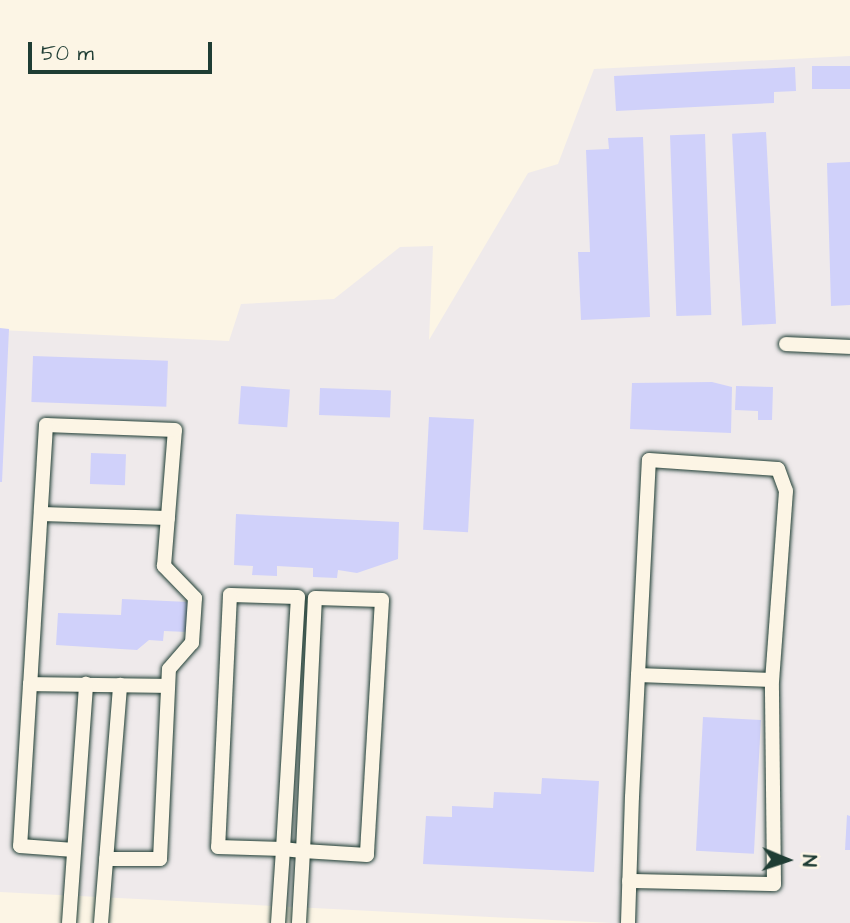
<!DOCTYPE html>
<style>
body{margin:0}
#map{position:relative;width:850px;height:923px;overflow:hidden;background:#fcf5e5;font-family:"Architects Daughter",sans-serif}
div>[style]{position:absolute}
.built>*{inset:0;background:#efeaeb}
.building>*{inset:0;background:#d0d1fa;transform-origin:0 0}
.roads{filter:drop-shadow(0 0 2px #1f3d34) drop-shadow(0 0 2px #1f3d34)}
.service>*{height:14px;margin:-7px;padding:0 7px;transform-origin:7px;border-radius:7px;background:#fcf5e5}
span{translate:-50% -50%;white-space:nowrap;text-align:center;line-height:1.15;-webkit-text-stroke:5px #fcf5e5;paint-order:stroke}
.north{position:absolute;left:752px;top:825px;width:70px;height:70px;-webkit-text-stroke:5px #fcf5e5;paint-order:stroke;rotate:92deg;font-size:19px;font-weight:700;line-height:28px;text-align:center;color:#1f3d34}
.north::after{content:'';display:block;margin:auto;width:24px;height:32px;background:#1f3d34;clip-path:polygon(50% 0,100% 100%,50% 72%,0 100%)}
.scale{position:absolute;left:28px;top:42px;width:184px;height:32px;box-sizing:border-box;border:4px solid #1f3d34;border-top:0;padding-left:9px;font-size:21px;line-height:24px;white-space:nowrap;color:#1f3d34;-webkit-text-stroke:5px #fcf5e5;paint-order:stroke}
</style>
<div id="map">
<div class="built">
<div style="clip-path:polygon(850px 56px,850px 923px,611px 923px,0 892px,0 330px,229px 341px,241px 304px,334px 299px,400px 247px,433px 246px,429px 340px,528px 173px,558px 164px,594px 69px)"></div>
</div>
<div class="building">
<div style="left:850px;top:66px;width:23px;height:38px;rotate:90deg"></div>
<div style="clip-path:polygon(795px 67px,796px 91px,774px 92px,774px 103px,616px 111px,614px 76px)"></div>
<div style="left:766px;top:132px;width:192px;height:34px;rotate:87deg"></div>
<div style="left:705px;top:134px;width:181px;height:35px;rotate:88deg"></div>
<div style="clip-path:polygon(643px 137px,650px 317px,581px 320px,578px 252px,590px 252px,586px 150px,609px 149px,608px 138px)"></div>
<div style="clip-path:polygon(850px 162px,850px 305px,831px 306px,827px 163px)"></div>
<div style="clip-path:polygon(0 328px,9px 329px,2px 482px,0 482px)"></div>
<div style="left:33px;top:356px;width:135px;height:46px;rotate:2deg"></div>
<div style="clip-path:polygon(712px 382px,732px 387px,731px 433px,630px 429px,632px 383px)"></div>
<div style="left:241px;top:386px;width:49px;height:38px;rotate:4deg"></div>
<div style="clip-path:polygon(736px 386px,773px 387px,772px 420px,758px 420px,758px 411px,735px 410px)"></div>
<div style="left:320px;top:388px;width:71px;height:27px;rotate:2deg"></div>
<div style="left:429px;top:417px;width:45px;height:113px;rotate:3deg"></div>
<div style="left:91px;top:453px;width:35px;height:31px;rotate:2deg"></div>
<div style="clip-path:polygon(236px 514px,399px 522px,398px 559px,357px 573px,338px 570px,337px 578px,313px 577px,313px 568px,277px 566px,277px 576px,252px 575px,253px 566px,234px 565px)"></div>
<div style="clip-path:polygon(122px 599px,189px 602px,188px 632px,164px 631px,163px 641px,149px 640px,137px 650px,56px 645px,58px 613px,121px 615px)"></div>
<div style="left:703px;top:717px;width:58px;height:134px;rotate:3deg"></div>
<div style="clip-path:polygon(542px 778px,599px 781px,594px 872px,423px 864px,426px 816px,452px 817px,452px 806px,493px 808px,494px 792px,541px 794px)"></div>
<div style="clip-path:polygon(847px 815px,850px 816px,850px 850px,845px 850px)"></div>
</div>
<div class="roads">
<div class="service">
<div style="left:786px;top:344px;width:64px;rotate:2.7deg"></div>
<div style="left:41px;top:514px;width:127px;rotate:1.8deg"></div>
<div style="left:315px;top:598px;width:67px;rotate:1.7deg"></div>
<div style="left:382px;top:600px;width:255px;rotate:93.4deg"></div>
<div style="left:367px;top:855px;width:64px;rotate:-176.4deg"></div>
<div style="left:303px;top:851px;width:253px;rotate:-87.3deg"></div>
<div style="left:30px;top:684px;width:162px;rotate:93.5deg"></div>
<div style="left:20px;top:846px;width:54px;rotate:4.2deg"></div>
<div style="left:106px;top:859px;width:54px"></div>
<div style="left:160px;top:859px;width:190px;rotate:-87.3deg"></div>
<div style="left:169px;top:669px;width:35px;rotate:-49deg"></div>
<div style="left:192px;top:643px;width:45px;rotate:-86.2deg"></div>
<div style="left:195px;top:598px;width:45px;rotate:-134.1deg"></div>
<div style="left:164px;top:566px;width:136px;rotate:-85.4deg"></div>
<div style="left:175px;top:430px;width:129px;rotate:-177.8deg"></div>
<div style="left:46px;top:425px;width:259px;rotate:93.5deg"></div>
<div style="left:30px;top:684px;width:137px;rotate:0.8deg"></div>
<div style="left:629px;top:881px;width:145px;rotate:1.2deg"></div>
<div style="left:774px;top:884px;width:204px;rotate:-90.6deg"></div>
<div style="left:69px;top:923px;width:240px;rotate:-85.9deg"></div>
<div style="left:101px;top:923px;width:239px;rotate:-85.4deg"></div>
<div style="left:278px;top:923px;width:74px;rotate:-86.1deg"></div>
<div style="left:283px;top:849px;width:252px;rotate:-86.6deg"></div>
<div style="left:298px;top:597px;width:68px;rotate:-178.3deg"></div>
<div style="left:230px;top:595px;width:252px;rotate:92.7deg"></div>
<div style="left:218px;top:847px;width:65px;rotate:1.8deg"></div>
<div style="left:283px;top:849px;width:20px;rotate:6deg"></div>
<div style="left:303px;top:851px;width:72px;rotate:93.2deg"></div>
<div style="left:628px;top:923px;width:126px;rotate:-88.2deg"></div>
<div style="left:632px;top:797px;width:122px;rotate:-87.2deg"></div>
<div style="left:638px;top:675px;width:215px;rotate:-87.1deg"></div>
<div style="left:649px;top:460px;width:129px;rotate:4deg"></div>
<div style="left:778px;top:469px;width:23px;rotate:70deg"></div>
<div style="left:786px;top:491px;width:190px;rotate:94.2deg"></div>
<div style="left:772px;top:680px;width:134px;rotate:-177.9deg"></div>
</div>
</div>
<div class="north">N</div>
<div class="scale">50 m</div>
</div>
